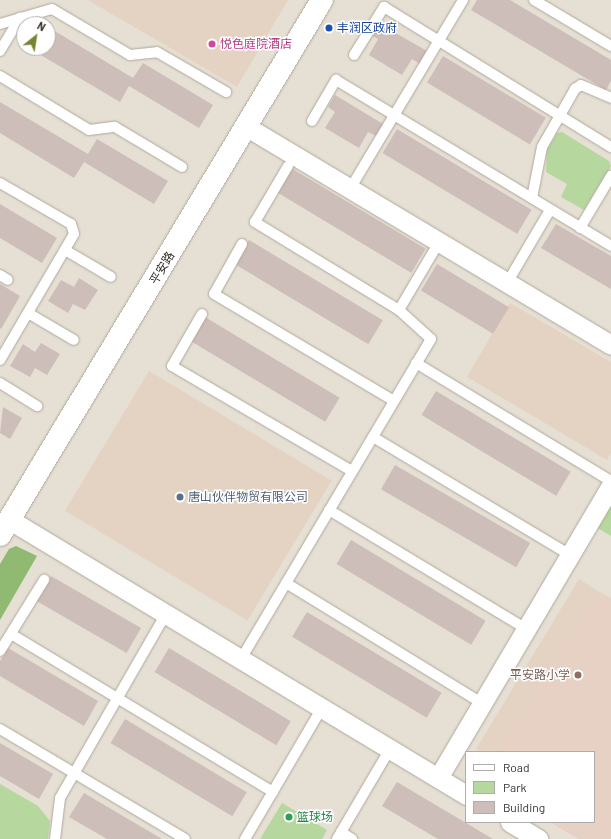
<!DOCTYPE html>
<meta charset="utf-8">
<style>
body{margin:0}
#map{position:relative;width:611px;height:839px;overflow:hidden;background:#e6dfd3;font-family:Barlow,"Noto Sans SC",sans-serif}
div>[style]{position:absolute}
.commercial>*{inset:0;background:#e4d3c2;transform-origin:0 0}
.education>*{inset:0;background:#e7d1c4}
.green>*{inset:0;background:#b6d79e}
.forest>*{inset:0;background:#90b971}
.building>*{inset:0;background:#cdbeb9;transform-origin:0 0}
.roads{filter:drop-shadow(0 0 1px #afa89d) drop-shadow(0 0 1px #afa89d)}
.lane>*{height:10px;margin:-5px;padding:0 5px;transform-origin:5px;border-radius:5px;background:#fff}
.street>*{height:19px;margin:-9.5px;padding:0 9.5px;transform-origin:9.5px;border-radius:9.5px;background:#fff}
.secondary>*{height:22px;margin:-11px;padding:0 11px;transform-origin:11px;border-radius:11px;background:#fff}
.dots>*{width:11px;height:11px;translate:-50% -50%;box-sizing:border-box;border:2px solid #fff;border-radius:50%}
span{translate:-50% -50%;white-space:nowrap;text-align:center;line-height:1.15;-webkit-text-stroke:3px #fff;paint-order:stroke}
.transit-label{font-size:12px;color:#164399}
.left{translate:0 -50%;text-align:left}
.hotel-label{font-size:12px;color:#b23c85}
.street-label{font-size:12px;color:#35322d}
.service-label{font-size:12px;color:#4e5e75}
.education-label{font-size:12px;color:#785e54}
.right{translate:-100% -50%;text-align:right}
.leisure-label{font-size:12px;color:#27864d}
.legend{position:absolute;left:465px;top:751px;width:130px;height:72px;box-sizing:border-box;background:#fff;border:1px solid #aeadab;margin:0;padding:5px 7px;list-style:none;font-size:12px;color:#35322d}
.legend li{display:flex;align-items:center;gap:8px;height:20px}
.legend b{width:20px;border:1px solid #aeadab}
.north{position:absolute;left:16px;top:16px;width:40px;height:40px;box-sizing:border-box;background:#fff;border:1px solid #aeadab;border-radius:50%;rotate:30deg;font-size:11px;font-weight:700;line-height:16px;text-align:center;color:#35322d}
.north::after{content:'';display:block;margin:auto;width:14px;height:18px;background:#7a832f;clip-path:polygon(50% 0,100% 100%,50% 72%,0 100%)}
</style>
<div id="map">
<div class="commercial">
<div style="clip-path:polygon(88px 0,288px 0,237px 87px)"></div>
<div style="clip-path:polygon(510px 303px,611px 362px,611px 453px,607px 460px,467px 377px)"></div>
<div style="left:149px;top:371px;width:213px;height:163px;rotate:31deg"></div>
<div style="clip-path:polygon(579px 579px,596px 590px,499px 752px,481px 752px,476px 749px)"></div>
</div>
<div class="education">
<div style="clip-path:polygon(596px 590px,611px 598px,611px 839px,578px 839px,550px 822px,594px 822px,594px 752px,499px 752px)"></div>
</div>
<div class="green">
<div style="clip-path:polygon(562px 132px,609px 161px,611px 166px,584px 210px,561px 197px,567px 184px,546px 172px,547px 150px,557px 133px)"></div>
<div style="clip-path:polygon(611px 501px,611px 536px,596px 527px)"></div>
<div style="clip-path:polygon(0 784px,38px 806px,50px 821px,48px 839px,0 839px)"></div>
<div style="clip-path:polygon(282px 803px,327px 830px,322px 839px,260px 839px)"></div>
</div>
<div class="forest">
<div style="clip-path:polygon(16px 546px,37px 556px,0 620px,0 564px,9px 549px)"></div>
</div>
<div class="building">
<div style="clip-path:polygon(477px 0,510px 0,611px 60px,611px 81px,606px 90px,471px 10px)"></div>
<div style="clip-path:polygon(378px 23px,427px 51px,420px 64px,412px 59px,402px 75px,369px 55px,378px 39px,371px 35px)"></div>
<div style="clip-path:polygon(48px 27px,133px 78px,143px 63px,213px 105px,199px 128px,129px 86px,120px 102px,29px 48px,48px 48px)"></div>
<div style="left:443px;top:56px;width:120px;height:31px;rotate:31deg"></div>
<div style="clip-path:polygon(335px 95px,383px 124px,376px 136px,368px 132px,359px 148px,325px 128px,335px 112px,328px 107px)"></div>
<div style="clip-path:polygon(0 102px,88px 154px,97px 139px,168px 181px,154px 204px,84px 162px,74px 178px,0 133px)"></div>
<div style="left:397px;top:129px;width:157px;height:28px;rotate:31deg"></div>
<div style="left:291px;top:168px;width:157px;height:28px;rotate:31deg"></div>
<div style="clip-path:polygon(0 204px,57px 238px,42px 263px,0 238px)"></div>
<div style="clip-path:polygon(556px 224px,611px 256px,611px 289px,541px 248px)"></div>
<div style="left:249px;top:240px;width:156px;height:28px;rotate:31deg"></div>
<div style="left:437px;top:264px;width:84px;height:31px;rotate:31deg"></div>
<div style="clip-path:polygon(79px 278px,98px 290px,85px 310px,73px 304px,68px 313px,48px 301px,61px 280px,74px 287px)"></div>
<div style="clip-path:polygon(0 284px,20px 296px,1px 329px,0 328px)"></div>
<div style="left:205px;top:317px;width:157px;height:28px;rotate:31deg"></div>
<div style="clip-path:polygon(41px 343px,60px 354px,47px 375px,35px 368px,30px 377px,10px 366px,23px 344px,35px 352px)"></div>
<div style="left:436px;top:391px;width:157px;height:28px;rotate:31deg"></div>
<div style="clip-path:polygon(3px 407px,22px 418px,10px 439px,0 433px)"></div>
<div style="left:395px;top:465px;width:156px;height:28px;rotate:30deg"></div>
<div style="left:351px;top:540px;width:157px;height:28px;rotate:31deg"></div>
<div style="left:51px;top:576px;width:104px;height:29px;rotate:30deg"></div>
<div style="left:307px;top:612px;width:157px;height:29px;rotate:31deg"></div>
<div style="clip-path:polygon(8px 648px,98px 701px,84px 726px,0 676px,0 661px)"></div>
<div style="left:169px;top:648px;width:142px;height:28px;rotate:31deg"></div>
<div style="left:125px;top:719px;width:142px;height:28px;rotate:31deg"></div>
<div style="clip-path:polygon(0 743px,53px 774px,39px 799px,0 776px)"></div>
<div style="clip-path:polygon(397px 782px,493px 839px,438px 839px,382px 806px)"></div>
<div style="clip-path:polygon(84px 793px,162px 839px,107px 839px,69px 817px)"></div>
</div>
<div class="roads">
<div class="lane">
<div style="left:534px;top:0;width:90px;rotate:30.9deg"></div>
<div style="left:0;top:24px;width:54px;rotate:-16.1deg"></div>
<div style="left:52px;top:9px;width:91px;rotate:30.5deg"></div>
<div style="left:130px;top:55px;width:27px;rotate:-6deg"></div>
<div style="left:157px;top:52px;width:80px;rotate:30.1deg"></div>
<div style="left:0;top:51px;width:39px;rotate:-59deg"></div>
<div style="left:354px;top:55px;width:57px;rotate:-58deg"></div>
<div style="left:384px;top:7px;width:267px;rotate:31.7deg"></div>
<div style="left:0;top:76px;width:104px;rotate:31.2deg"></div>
<div style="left:89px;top:130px;width:26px;rotate:-7deg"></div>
<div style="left:115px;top:127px;width:78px;rotate:30.8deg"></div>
<div style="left:312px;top:121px;width:48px;rotate:-59.7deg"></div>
<div style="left:336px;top:80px;width:321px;rotate:31.1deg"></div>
<div style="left:0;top:183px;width:82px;rotate:30deg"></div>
<div style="left:71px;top:224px;width:10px;rotate:73deg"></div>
<div style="left:74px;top:234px;width:146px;rotate:120.4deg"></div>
<div style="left:350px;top:189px;width:220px;rotate:-59.1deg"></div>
<div style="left:532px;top:198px;width:52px;rotate:-78.9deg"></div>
<div style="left:542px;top:147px;width:67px;rotate:-60.4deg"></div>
<div style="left:575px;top:89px;width:7px;rotate:-34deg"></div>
<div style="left:581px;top:85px;width:33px;rotate:23deg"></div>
<div style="left:580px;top:228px;width:61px;rotate:-59.2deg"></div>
<div style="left:242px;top:244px;width:57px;rotate:119.2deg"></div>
<div style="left:214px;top:294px;width:209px;rotate:30.7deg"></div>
<div style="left:65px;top:250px;width:53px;rotate:30.4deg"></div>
<div style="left:0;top:275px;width:9px;rotate:32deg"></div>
<div style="left:507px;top:283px;width:85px;rotate:-59.5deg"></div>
<div style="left:399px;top:310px;width:79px;rotate:-59.5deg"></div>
<div style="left:28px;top:313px;width:53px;rotate:30.4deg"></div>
<div style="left:202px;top:314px;width:60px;rotate:120deg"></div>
<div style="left:172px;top:366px;width:208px;rotate:30.3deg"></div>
<div style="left:416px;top:363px;width:228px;rotate:31.2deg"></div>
<div style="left:0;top:383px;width:44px;rotate:31.9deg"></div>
<div style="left:373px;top:437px;width:230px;rotate:30.9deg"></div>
<div style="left:329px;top:510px;width:230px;rotate:31.1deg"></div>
<div style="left:286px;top:583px;width:230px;rotate:31.5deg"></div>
<div style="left:11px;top:634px;width:306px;rotate:31.1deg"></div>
<div style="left:0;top:651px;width:84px;rotate:-58.2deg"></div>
<div style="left:241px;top:659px;width:372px;rotate:-59.3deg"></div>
<div style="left:431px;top:339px;width:43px;rotate:-137.8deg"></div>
<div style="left:399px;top:310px;width:169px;rotate:-148.6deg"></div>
<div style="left:255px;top:222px;width:65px;rotate:-59.5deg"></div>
<div style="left:0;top:729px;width:215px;rotate:30.7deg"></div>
<div style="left:341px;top:832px;width:13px;rotate:32deg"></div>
<div style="left:55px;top:839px;width:41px;rotate:-83deg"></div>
<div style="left:60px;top:798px;width:212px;rotate:-60.1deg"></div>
<div style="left:245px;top:839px;width:152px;rotate:-59.6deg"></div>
<div style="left:337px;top:839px;width:104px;rotate:-59.5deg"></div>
</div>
<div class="street">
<div style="left:247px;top:127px;width:424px;rotate:30.9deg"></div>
<div style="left:10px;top:520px;width:533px;rotate:31.09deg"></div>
<div style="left:438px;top:778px;width:340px;rotate:-59.4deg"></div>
<div style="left:510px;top:822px;width:33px;rotate:31deg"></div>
</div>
<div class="secondary">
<div style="left:0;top:535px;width:624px;rotate:-58.96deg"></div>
</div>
</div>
<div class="dots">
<div style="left:329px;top:28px;background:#1a4fb4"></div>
<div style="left:212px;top:44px;background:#d1479c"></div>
<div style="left:180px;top:497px;background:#5c6f8a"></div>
<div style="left:578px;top:675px;background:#8d6e63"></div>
<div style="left:289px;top:817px;background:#2e9e5b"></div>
</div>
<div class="transit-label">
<span class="left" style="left:337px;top:28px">丰润区政府</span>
</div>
<div class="hotel-label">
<span class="left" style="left:220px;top:44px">悦色庭院酒店</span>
</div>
<div class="street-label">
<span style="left:162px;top:268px;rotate:-59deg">平安路</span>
</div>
<div class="service-label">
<span class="left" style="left:188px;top:497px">唐山伙伴物贸有限公司</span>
</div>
<div class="education-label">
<span class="right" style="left:570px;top:675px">平安路小学</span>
</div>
<div class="leisure-label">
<span class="left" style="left:297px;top:817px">篮球场</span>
</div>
<ul class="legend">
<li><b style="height:5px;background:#fff"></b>Road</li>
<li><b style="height:11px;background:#b6d79e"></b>Park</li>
<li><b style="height:11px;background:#cdbeb9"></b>Building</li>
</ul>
<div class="north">N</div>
</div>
